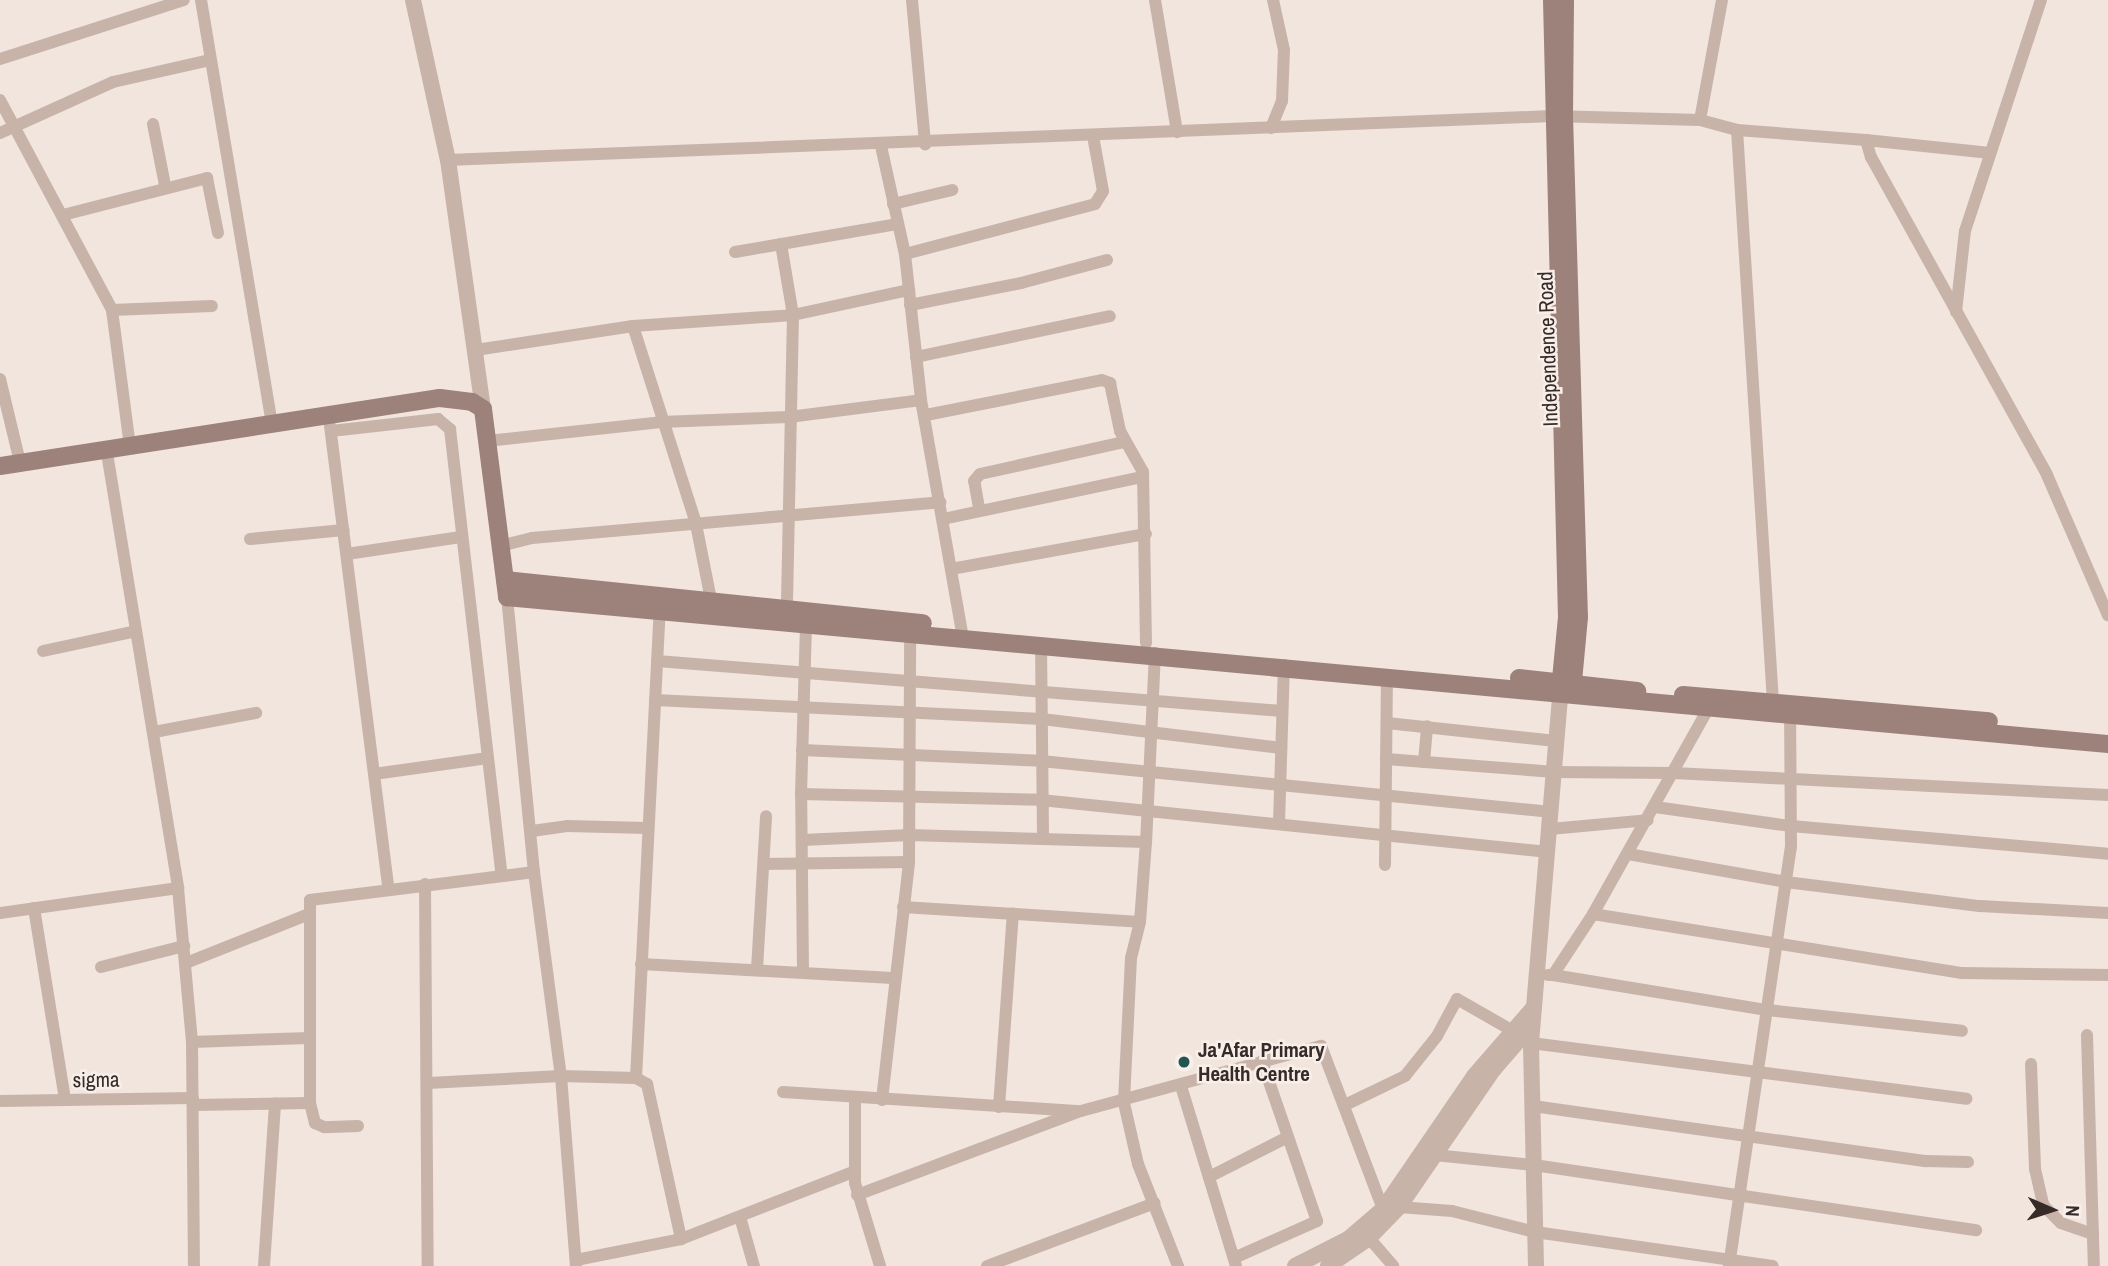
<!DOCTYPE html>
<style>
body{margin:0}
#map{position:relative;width:2108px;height:1266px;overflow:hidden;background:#f1e5dd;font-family:"Archivo Narrow",sans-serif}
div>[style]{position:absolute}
.minor>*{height:12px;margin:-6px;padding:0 6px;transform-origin:6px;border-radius:6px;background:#c8b3a9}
.tertiary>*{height:16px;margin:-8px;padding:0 8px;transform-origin:8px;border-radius:8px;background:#c8b3a9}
.secondary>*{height:18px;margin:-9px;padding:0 9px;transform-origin:9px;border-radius:9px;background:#9c827a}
.dots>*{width:19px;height:19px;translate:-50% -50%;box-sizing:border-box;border:4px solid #f9efe9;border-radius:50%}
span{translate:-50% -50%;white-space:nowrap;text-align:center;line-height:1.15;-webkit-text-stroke:5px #f9efe9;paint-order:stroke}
.street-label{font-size:21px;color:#362b29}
.poi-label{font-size:21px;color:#362b29;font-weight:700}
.left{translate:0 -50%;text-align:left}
.north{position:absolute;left:2017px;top:1175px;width:70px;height:70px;-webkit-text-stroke:5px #f9efe9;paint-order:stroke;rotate:93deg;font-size:19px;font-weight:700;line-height:28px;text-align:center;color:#362b29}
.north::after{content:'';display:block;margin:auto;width:24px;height:32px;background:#362b29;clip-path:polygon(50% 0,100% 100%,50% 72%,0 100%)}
</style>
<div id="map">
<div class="minor">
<div style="left:201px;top:0;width:429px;rotate:80.5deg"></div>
<div style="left:912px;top:0;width:145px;rotate:84.8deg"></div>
<div style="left:1155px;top:0;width:134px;rotate:80.5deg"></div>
<div style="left:0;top:59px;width:193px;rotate:-17.8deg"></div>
<div style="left:0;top:100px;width:238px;rotate:61.9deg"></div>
<div style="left:112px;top:310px;width:138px;rotate:82.5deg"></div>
<div style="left:1700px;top:120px;width:122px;rotate:-79.6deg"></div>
<div style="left:153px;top:124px;width:62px;rotate:78.9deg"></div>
<div style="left:1271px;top:128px;width:29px;rotate:-68deg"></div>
<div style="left:1282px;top:101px;width:51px;rotate:-87.8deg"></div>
<div style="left:1284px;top:50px;width:51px;rotate:-102.4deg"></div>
<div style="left:1737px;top:130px;width:574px;rotate:86.4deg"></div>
<div style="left:0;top:133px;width:124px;rotate:-24.3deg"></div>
<div style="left:113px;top:82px;width:99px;rotate:-12.8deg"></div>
<div style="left:1866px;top:140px;width:125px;rotate:6deg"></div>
<div style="left:881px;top:146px;width:111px;rotate:77.5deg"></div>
<div style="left:905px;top:254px;width:147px;rotate:83.7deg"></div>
<div style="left:921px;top:400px;width:242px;rotate:80deg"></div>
<div style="left:448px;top:160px;width:1104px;rotate:-2.28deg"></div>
<div style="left:1551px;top:116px;width:149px;rotate:1.5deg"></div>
<div style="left:1700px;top:120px;width:38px;rotate:15deg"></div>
<div style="left:1737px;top:130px;width:129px;rotate:4.4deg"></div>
<div style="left:1866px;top:140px;width:18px;rotate:74deg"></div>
<div style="left:1871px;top:157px;width:363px;rotate:61deg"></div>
<div style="left:2047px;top:475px;width:153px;rotate:66.5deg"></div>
<div style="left:893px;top:204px;width:61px;rotate:-13.3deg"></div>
<div style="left:63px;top:215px;width:149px;rotate:-14.4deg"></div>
<div style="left:207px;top:178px;width:56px;rotate:78.7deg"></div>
<div style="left:781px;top:244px;width:72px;rotate:80.4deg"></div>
<div style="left:793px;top:315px;width:294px;rotate:91.2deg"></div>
<div style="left:735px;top:252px;width:164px;rotate:-9.8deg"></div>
<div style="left:905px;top:254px;width:196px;rotate:-14.7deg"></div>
<div style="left:1095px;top:204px;width:15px;rotate:-58deg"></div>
<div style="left:1103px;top:191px;width:56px;rotate:-100.3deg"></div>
<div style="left:910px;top:305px;width:113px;rotate:-11.2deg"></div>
<div style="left:1021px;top:283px;width:89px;rotate:-15deg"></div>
<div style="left:112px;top:310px;width:100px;rotate:-2.3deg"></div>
<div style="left:1956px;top:312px;width:81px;rotate:-83.7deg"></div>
<div style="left:1965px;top:231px;width:243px;rotate:-71.8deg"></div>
<div style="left:633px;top:326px;width:208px;rotate:72.3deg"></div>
<div style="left:696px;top:524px;width:77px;rotate:78.8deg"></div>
<div style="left:476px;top:350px;width:159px;rotate:-8.7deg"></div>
<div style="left:633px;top:326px;width:160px;rotate:-3.9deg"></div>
<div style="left:793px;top:315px;width:119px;rotate:-12.2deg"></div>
<div style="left:916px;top:357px;width:198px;rotate:-11.9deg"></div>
<div style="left:0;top:379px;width:85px;rotate:76.5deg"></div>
<div style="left:926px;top:415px;width:179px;rotate:-11.2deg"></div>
<div style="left:1102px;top:380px;width:9px;rotate:21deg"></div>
<div style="left:1110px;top:383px;width:49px;rotate:78.2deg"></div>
<div style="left:1120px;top:431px;width:47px;rotate:60.7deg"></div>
<div style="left:1143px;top:472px;width:171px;rotate:89deg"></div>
<div style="left:330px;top:426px;width:466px;rotate:82.8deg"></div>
<div style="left:331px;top:431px;width:108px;rotate:-6.4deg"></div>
<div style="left:438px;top:419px;width:16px;rotate:40deg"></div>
<div style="left:450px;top:429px;width:450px;rotate:83.4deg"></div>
<div style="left:487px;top:441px;width:175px;rotate:-6.2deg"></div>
<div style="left:661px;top:422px;width:128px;rotate:-2.2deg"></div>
<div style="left:789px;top:417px;width:133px;rotate:-7.3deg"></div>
<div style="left:107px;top:453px;width:441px;rotate:80.7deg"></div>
<div style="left:178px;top:888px;width:155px;rotate:84.8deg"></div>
<div style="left:192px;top:1042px;width:224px;rotate:89.5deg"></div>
<div style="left:979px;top:508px;width:27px;rotate:-100deg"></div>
<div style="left:974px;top:481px;width:9px;rotate:-49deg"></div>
<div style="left:980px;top:474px;width:148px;rotate:-12.5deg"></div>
<div style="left:943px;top:519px;width:204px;rotate:-11.9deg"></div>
<div style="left:250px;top:539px;width:94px;rotate:-5.5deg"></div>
<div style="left:500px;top:546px;width:33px;rotate:-14deg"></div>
<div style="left:532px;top:538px;width:410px;rotate:-5deg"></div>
<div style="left:347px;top:554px;width:115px;rotate:-8.5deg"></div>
<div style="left:951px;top:569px;width:198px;rotate:-10.2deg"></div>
<div style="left:507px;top:597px;width:276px;rotate:84.4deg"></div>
<div style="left:534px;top:872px;width:206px;rotate:82.5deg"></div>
<div style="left:561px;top:1076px;width:191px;rotate:85.5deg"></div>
<div style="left:1041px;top:643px;width:196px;rotate:89.4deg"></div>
<div style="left:43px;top:651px;width:95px;rotate:-12.1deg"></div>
<div style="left:1155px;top:653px;width:189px;rotate:92.7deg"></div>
<div style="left:1146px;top:842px;width:80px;rotate:94.3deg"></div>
<div style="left:1140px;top:922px;width:37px;rotate:104deg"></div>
<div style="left:1131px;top:958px;width:145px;rotate:92.8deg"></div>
<div style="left:1124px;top:1103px;width:63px;rotate:77.1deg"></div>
<div style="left:1138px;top:1164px;width:110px;rotate:68.6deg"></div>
<div style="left:657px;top:661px;width:627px;rotate:4.57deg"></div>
<div style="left:655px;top:700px;width:387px;rotate:2.8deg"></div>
<div style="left:1042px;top:719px;width:241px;rotate:6.9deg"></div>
<div style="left:1387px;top:723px;width:170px;rotate:6.1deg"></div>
<div style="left:154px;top:732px;width:104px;rotate:-10.6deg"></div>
<div style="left:802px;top:750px;width:239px;rotate:2.6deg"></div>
<div style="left:1041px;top:761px;width:513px;rotate:5.71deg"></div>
<div style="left:1386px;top:759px;width:169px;rotate:4.4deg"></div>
<div style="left:1554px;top:772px;width:120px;rotate:0.5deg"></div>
<div style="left:1674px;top:773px;width:435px;rotate:2.9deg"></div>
<div style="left:1424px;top:762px;width:36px;rotate:-85deg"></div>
<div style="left:374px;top:774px;width:115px;rotate:-8deg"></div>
<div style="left:801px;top:794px;width:240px;rotate:1.4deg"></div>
<div style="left:1041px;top:800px;width:510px;rotate:5.86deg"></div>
<div style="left:1655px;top:807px;width:137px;rotate:8deg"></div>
<div style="left:1791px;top:826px;width:318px;rotate:5deg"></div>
<div style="left:1279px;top:823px;width:158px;rotate:-88.2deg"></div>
<div style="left:1550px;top:829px;width:98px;rotate:-5.2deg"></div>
<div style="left:532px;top:831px;width:35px;rotate:-8deg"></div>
<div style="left:567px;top:826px;width:80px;rotate:1.4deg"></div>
<div style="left:803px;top:840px;width:107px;rotate:-2.7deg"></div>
<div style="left:910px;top:835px;width:236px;rotate:1.7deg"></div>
<div style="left:1628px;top:854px;width:160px;rotate:10deg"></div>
<div style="left:1786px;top:882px;width:195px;rotate:7.1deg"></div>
<div style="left:1980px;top:906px;width:128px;rotate:3.1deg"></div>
<div style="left:764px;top:864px;width:145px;rotate:-0.8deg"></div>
<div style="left:1385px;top:865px;width:188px;rotate:-89.4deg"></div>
<div style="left:425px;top:884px;width:382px;rotate:89.6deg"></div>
<div style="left:903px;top:907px;width:237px;rotate:3.6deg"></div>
<div style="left:34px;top:908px;width:193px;rotate:80.8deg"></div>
<div style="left:0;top:913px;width:180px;rotate:-8deg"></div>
<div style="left:1593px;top:914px;width:374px;rotate:9.1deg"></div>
<div style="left:1962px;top:973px;width:146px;rotate:0.8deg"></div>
<div style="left:186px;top:963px;width:132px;rotate:-21.7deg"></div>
<div style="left:641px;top:964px;width:252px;rotate:3.2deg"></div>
<div style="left:101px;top:967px;width:86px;rotate:-14.2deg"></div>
<div style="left:757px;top:969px;width:153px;rotate:-86.6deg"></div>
<div style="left:803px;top:972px;width:178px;rotate:-90.6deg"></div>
<div style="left:801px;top:794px;width:170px;rotate:-88.3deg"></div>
<div style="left:1548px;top:975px;width:5px"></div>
<div style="left:1553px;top:975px;width:73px;rotate:-56.7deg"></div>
<div style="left:1593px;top:914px;width:235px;rotate:-60.7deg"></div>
<div style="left:1553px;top:975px;width:217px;rotate:9.3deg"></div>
<div style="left:1767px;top:1010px;width:196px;rotate:6.1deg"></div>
<div style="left:2087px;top:1035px;width:231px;rotate:88.3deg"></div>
<div style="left:192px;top:1042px;width:117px;rotate:-2deg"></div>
<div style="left:1531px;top:1043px;width:439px;rotate:7.3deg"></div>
<div style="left:2031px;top:1064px;width:105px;rotate:87.8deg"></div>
<div style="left:2035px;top:1169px;width:37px;rotate:77deg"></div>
<div style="left:2043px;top:1205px;width:25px;rotate:45deg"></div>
<div style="left:2061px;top:1223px;width:34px;rotate:19deg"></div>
<div style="left:636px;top:1078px;width:471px;rotate:-87.1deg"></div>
<div style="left:428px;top:1083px;width:133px;rotate:-3deg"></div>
<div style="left:561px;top:1076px;width:75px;rotate:1.5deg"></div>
<div style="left:636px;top:1078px;width:13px;rotate:29deg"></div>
<div style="left:647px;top:1084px;width:159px;rotate:77.6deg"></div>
<div style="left:1181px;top:1086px;width:188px;rotate:73deg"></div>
<div style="left:783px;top:1092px;width:294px;rotate:3.7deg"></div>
<div style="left:855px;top:1098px;width:85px;rotate:90deg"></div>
<div style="left:855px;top:1183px;width:87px;rotate:73.2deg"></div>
<div style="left:882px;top:1100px;width:240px;rotate:-83.5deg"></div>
<div style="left:909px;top:862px;width:228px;rotate:-89.7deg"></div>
<div style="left:0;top:1101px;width:193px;rotate:-0.9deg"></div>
<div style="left:193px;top:1105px;width:117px;rotate:-1deg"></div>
<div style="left:1345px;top:1105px;width:67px;rotate:-25.8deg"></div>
<div style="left:1405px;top:1076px;width:51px;rotate:-51.3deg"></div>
<div style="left:1437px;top:1036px;width:42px;rotate:-61.6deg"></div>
<div style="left:1457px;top:999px;width:64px;rotate:29.7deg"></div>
<div style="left:1533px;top:1106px;width:397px;rotate:8deg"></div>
<div style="left:1926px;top:1161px;width:42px;rotate:1.4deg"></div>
<div style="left:999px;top:1107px;width:194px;rotate:-85.9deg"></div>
<div style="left:358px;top:1126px;width:34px;rotate:178deg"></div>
<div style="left:324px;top:1127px;width:10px;rotate:-156deg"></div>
<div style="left:315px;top:1123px;width:21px;rotate:-104deg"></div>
<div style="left:310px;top:1103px;width:203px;rotate:-90deg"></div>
<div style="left:310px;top:900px;width:226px;rotate:-7.1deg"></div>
<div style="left:1434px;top:1155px;width:100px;rotate:5.7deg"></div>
<div style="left:1534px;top:1165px;width:447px;rotate:8.4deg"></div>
<div style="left:1209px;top:1177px;width:86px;rotate:-26.9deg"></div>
<div style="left:857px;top:1195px;width:239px;rotate:-20.6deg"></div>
<div style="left:1081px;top:1111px;width:249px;rotate:-15.2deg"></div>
<div style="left:1321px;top:1046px;width:174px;rotate:69.2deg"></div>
<div style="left:1399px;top:1207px;width:53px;rotate:4.3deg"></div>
<div style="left:1452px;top:1211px;width:86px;rotate:14.2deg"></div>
<div style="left:1535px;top:1232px;width:240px;rotate:8.1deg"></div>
<div style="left:740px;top:1217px;width:51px;rotate:74.1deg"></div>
<div style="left:1369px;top:1238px;width:37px;rotate:49deg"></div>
<div style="left:1234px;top:1258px;width:91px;rotate:-24deg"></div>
<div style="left:1317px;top:1221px;width:169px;rotate:-109deg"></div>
<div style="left:576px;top:1260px;width:107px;rotate:-11.3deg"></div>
<div style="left:681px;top:1239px;width:185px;rotate:-21.3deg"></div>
<div style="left:264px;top:1266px;width:163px;rotate:-86.1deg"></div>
<div style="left:987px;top:1266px;width:179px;rotate:-20.6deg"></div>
<div style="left:1729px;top:1266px;width:424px;rotate:-81.6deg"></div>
<div style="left:1791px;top:847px;width:131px;rotate:-90.4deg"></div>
</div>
<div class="tertiary">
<div style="left:413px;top:0;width:164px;rotate:77.7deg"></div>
<div style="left:448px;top:160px;width:251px;rotate:82deg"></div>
<div style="left:1295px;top:1266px;width:59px;rotate:-27deg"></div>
<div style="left:1348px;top:1239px;width:46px;rotate:-40.6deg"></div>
<div style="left:1383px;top:1209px;width:161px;rotate:-55.6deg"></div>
<div style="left:1474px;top:1076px;width:91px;rotate:-49deg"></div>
<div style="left:1328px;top:1266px;width:50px;rotate:-34.3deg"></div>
<div style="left:1369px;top:1238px;width:43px;rotate:-45.9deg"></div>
<div style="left:1399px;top:1207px;width:168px;rotate:-55.5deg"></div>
<div style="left:1494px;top:1069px;width:58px;rotate:-49.2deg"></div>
<div style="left:1536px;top:1266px;width:223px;rotate:-91.3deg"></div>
<div style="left:1531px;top:1043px;width:350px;rotate:-85.2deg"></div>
</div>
<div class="secondary">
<div style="left:1552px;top:0;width:617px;rotate:88.61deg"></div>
<div style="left:1567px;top:617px;width:73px;rotate:95.5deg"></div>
<div style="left:1565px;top:0;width:116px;rotate:90.5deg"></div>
<div style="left:1564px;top:116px;width:501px;rotate:88.29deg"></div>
<div style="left:1579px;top:617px;width:75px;rotate:95.3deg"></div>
<div style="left:0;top:466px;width:445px;rotate:-8.8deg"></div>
<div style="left:440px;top:398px;width:32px;rotate:7deg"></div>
<div style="left:472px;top:402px;width:13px;rotate:32deg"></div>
<div style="left:483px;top:409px;width:190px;rotate:82.7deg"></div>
<div style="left:507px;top:597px;width:1608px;rotate:5.25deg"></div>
<div style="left:505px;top:580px;width:420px;rotate:5.9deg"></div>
<div style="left:1519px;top:678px;width:119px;rotate:6.3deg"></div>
<div style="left:1683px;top:695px;width:307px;rotate:4.9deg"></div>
</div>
<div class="dots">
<div style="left:1184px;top:1062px;background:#205552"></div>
</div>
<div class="street-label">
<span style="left:1548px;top:349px;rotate:-92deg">Independence Road</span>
<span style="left:96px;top:1080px;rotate:-1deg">sigma</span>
</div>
<div class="poi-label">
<span class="left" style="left:1198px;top:1062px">Ja'Afar Primary<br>Health Centre</span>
</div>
<div class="north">N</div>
</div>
